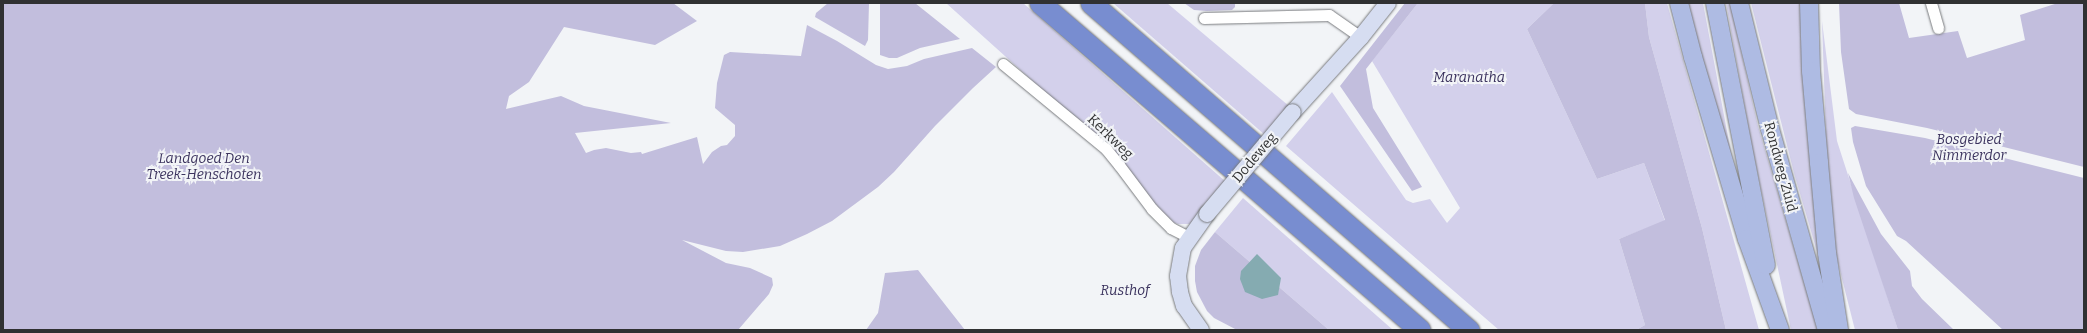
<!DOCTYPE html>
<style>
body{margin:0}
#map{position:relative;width:2087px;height:333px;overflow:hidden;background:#f2f4f7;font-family:Bitter,serif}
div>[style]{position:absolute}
.green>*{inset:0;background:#d3d0eb}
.forest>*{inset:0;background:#c2bedd}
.water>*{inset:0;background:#85abb1}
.roads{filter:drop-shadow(0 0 1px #787a7d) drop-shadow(0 0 1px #787a7d)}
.street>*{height:11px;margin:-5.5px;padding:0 5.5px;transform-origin:5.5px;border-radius:5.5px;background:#fff}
.secondary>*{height:16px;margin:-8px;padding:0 8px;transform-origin:8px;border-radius:8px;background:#d6ddf1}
.primary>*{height:18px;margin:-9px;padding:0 9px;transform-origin:9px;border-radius:9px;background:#aebbe3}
.highway>*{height:21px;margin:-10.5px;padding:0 10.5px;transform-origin:10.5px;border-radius:10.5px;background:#788dd0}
.bridges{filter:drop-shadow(0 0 1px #787a7d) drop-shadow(0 0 1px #787a7d)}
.secondary-bridge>*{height:16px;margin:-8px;padding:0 8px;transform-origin:8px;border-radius:8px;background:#d6ddf1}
span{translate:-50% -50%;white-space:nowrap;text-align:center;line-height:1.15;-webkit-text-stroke:4px #f2f4f7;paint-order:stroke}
.park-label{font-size:14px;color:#3b335e;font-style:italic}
.street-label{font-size:14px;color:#303132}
.frame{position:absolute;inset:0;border:4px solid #303132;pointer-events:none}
</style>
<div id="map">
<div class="green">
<div style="clip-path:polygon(946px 3px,1023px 3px,1226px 182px,1190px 224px,1178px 224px,1172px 222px,1036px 84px)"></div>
<div style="clip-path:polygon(1113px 3px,1167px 3px,1289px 106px,1265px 135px)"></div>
<div style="clip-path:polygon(1418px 3px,1554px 3px,1527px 29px,1597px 179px,1644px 163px,1665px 221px,1619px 239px,1645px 325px,1636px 330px,1499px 330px,1286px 146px,1332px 92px,1406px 200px,1413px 203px,1430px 199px,1447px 223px,1460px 208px,1372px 61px)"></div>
<div style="clip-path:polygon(1645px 3px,1667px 3px,1759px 330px,1726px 330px,1702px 228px,1649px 37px)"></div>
<div style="clip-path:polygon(1684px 3px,1703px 3px,1732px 158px)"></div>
<div style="clip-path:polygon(1726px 3px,1730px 3px,1758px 126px,1818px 330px,1791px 330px,1753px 152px)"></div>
<div style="clip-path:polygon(1751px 3px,1804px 3px,1820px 262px,1794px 173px)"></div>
<div style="clip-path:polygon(1822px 21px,1837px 141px,1898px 330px,1855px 330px,1835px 251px,1827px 167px)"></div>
<div style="clip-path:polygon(1243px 198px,1393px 330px,1329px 330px,1215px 232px)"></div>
</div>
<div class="forest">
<div style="clip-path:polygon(3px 3px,673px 3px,697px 21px,655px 45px,564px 27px,529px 82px,509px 96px,506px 109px,561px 96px,584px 106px,671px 123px,575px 133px,586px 153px,594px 150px,606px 148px,631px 153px,641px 152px,642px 154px,697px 137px,703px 164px,712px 152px,721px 146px,727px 145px,735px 136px,735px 125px,715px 108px,717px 83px,724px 55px,730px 52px,801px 56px,807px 25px,837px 41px,876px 65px,888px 69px,907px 66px,924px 59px,972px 48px,996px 67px,973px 88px,935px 126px,894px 172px,878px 187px,832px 221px,807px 234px,780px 246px,743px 252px,726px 251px,682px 240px,726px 263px,750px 268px,772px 278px,773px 285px,769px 294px,738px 330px,3px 330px)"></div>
<div style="clip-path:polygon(828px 3px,869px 3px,868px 40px,865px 46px,815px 17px,816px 13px)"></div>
<div style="clip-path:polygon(880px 3px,915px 3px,960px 39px,920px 48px,897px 58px,889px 58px,880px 55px)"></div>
<div style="clip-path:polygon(1184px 3px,1235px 3px,1235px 7px,1232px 10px,1207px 11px,1194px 10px)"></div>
<div style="clip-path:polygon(1405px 3px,1418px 3px,1366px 69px,1373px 108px,1422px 187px,1412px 191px,1340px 86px)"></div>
<div style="clip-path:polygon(1554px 3px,1645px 3px,1649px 37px,1702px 228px,1726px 330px,1636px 330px,1645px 325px,1619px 239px,1665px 220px,1644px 163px,1597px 179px,1527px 29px)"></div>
<div style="clip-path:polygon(1839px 3px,1899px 3px,1909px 38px,1958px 31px,1967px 58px,2025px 40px,2020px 15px,2058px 3px,2084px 3px,2084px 167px,1927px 128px,1856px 114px,1849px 109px,1841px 52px)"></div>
<div style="clip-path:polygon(1855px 126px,1925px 138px,2084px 178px,2084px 330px,2003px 330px,1906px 241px,1897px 236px,1866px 186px,1853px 142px,1851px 128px)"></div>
<div style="clip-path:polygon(1848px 173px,1881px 234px,1910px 271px,1912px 286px,1922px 299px,1954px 330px,1898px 330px,1854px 198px)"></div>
<div style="clip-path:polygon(1215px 232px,1329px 330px,1237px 330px,1214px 318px,1207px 311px,1197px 292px,1195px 281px,1195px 266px,1201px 250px)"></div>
<div style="clip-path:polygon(918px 270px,965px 330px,866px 330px,878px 313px,885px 273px)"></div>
</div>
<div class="water">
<div style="clip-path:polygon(1257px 254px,1281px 278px,1278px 295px,1262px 299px,1245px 292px,1240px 279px,1241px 271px)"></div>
</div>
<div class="roads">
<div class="street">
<div style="left:1931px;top:3px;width:26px;rotate:74deg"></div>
<div style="left:1204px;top:18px;width:125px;rotate:-1.4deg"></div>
<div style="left:1329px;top:15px;width:39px;rotate:35deg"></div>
<div style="left:1003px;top:64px;width:134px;rotate:39.5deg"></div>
<div style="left:1106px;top:149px;width:21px;rotate:51deg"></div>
<div style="left:1119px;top:165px;width:55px;rotate:53.1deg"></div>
<div style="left:1152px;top:209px;width:27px;rotate:45deg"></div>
<div style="left:1171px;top:228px;width:20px;rotate:27deg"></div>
</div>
<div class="secondary">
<div style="left:1293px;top:112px;width:101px;rotate:-47.8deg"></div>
<div style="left:1361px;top:37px;width:43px;rotate:-51.5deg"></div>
<div style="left:1201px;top:330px;width:29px;rotate:-125deg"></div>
<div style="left:1184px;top:306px;width:15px;rotate:-106deg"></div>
<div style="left:1180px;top:292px;width:16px;rotate:-97deg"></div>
<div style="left:1178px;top:276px;width:28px;rotate:-80deg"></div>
<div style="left:1183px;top:248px;width:42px;rotate:-54.8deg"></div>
</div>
<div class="primary">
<div style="left:1679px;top:3px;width:56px;rotate:75.5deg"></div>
<div style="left:1693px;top:57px;width:190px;rotate:73.5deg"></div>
<div style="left:1747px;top:239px;width:97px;rotate:70.1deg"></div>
<div style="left:1715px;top:3px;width:267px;rotate:79deg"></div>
<div style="left:1739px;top:3px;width:130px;rotate:76.2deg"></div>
<div style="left:1770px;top:129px;width:209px;rotate:74.2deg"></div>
<div style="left:1809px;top:3px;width:68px;rotate:88.3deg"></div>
<div style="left:1811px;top:71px;width:92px;rotate:85deg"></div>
<div style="left:1819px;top:163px;width:90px;rotate:84.9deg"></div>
<div style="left:1827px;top:253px;width:78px;rotate:81.1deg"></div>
</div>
<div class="highway">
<div style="left:1040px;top:3px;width:501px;rotate:40.71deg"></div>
<div style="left:1091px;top:3px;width:500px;rotate:40.9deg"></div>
</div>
</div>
<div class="bridges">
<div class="secondary-bridge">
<div style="left:1207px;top:214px;width:133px;rotate:-49.9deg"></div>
</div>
</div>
<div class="park-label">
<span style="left:1469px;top:78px">Maranatha</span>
<span style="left:1969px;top:148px">Bosgebied<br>Nimmerdor</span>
<span style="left:204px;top:167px">Landgoed Den<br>Treek-Henschoten</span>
<span style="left:1125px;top:291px">Rusthof</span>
</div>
<div class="street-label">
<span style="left:1110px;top:137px;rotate:44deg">Kerkweg</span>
<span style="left:1255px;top:158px;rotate:-50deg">Dodeweg</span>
<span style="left:1780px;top:167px;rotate:75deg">Rondweg Zuid</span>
</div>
<div class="frame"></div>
</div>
